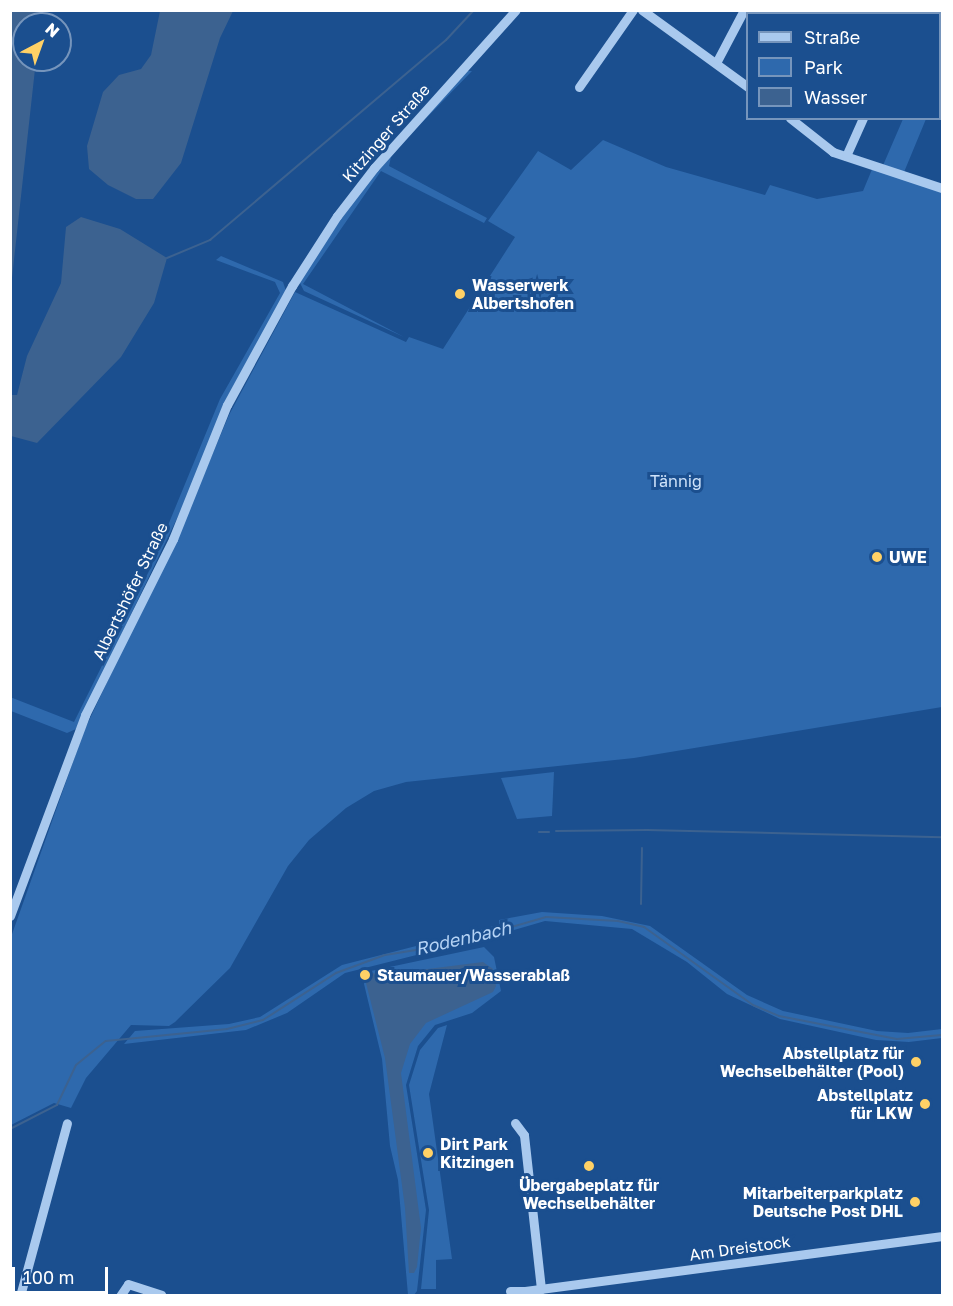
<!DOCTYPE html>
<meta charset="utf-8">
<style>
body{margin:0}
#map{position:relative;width:953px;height:1306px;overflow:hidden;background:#1b4f8f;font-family:"Golos Text",sans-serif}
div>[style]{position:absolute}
.green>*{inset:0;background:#2e69ad}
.water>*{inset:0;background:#3c6290}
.stream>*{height:2px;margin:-1px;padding:0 1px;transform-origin:1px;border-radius:1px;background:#3c6290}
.minor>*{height:9px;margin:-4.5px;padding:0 4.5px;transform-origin:4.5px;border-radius:4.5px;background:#a9c9ee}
.dots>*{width:16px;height:16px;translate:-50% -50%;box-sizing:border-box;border:3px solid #1b4f8f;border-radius:50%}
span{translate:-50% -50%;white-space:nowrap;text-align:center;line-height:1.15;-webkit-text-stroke:6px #1b4f8f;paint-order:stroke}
.street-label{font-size:16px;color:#fff}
.poi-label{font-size:16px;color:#fff;font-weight:700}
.left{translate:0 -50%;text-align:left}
.right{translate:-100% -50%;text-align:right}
.park-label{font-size:16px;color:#cfe3fa}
.water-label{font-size:18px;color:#b5d3f5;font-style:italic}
.frame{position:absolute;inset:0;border:12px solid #fff;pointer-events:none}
.legend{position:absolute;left:746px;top:12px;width:195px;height:108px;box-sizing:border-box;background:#1b4f8f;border:2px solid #7695bc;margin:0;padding:8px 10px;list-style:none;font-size:18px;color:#fff}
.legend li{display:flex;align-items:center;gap:12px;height:30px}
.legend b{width:30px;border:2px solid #7695bc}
.north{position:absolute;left:12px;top:12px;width:60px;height:60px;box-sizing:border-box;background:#1b4f8f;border:2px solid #7695bc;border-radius:50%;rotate:41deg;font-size:16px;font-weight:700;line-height:24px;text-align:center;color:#fff}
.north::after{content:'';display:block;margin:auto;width:21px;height:27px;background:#ffd166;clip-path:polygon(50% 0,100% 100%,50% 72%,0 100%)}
.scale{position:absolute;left:12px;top:1267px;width:96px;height:27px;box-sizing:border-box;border:3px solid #fff;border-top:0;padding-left:8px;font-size:18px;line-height:21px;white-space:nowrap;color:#fff;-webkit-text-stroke:4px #1b4f8f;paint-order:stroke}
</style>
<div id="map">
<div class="green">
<div style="clip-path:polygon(467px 71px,472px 71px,406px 139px,391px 157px,389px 166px,487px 218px,484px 223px,381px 171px,303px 284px,404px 337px,304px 291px,299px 281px,312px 258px,372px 175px)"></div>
<div style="clip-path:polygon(903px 119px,926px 119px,902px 177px,942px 190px,942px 707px,634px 758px,406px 782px,374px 791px,346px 808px,309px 840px,288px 866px,230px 968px,175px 1022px,169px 1026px,131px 1025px,86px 1078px,71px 1108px,54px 1103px,11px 1125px,11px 937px,84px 731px,194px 498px,229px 415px,295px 292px,406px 342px,409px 337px,443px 349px,515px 237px,488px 221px,538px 151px,571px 170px,603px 140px,666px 167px,765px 195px,770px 185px,817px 199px,863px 191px,873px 167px,881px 170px)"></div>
<div style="clip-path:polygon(221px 256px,283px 282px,286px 291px,76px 729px,67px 733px,11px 711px,10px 697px,74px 722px,150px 569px,220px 399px,280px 293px,275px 282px,216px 260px)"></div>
<div style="clip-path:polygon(554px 772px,552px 816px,517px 819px,501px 778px)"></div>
<div style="clip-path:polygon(542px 912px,602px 916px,650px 926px,747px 995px,783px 1011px,877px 1031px,908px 1033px,942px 1029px,942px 1038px,909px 1042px,876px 1040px,780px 1019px,727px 994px,687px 962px,632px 929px,545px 921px,500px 934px,499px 920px)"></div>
<div style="clip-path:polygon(494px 926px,496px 935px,345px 973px,287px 1013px,246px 1030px,124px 1044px,135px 1031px,229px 1024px,260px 1017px,342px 965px)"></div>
<div style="clip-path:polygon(484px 947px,494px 957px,501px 991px,472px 1013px,435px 1025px,418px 1046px,406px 1085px,426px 1210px,417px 1291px,414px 1295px,408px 1295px,398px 1180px,390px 1146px,382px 1059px,364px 984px,366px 972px)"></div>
<div style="clip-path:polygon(447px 1025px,429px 1094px,452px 1259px,436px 1260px,436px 1289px,421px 1289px,429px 1210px,409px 1085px,420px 1050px,438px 1028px)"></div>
</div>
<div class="water">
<div style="clip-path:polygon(11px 10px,42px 11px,40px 24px,24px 24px,24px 60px,36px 60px,11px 287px)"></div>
<div style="clip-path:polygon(160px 11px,233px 11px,220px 38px,181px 163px,153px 199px,136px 199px,108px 185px,89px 169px,87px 146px,103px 92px,119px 75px,141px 69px,151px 55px)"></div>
<div style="clip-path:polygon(81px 217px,120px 229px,167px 258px,154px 303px,121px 357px,37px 443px,11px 436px,11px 395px,17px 395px,27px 356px,61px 283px,66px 227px)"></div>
<div style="clip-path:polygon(483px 962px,493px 969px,496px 986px,493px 992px,426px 1023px,410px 1044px,401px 1073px,421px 1228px,417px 1267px,414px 1273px,409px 1273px,405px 1208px,385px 1058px,365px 979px,367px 973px,388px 974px)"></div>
</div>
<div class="stream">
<div style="left:907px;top:10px;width:7px;rotate:34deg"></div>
<div style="left:940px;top:26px;width:2px;rotate:27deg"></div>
<div style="left:167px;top:258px;width:47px;rotate:-22.7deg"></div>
<div style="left:210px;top:240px;width:309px;rotate:-40.3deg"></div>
<div style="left:446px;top:40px;width:41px;rotate:-47deg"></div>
<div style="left:556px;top:831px;width:91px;rotate:-0.6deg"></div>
<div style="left:647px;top:830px;width:295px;rotate:1.4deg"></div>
<div style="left:539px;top:832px;width:10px"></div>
<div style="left:641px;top:904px;width:56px;rotate:-89deg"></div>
<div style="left:10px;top:1129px;width:53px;rotate:-27.1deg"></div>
<div style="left:57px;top:1105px;width:44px;rotate:-64.6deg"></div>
<div style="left:76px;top:1065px;width:38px;rotate:-39deg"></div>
<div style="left:106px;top:1041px;width:122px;rotate:-5.7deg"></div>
<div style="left:227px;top:1029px;width:37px;rotate:-14deg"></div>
<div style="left:263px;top:1020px;width:87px;rotate:-32.8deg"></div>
<div style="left:336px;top:973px;width:52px;rotate:-20.2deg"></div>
<div style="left:385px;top:955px;width:69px;rotate:-9.2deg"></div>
<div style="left:453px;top:944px;width:97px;rotate:-16.2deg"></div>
<div style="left:546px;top:917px;width:72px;rotate:3.2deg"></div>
<div style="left:618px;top:921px;width:27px;rotate:13deg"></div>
<div style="left:644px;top:927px;width:134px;rotate:35.6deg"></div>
<div style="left:753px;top:1005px;width:28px;rotate:23deg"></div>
<div style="left:779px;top:1016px;width:120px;rotate:11deg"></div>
<div style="left:897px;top:1039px;width:45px;rotate:-5.1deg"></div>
</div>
<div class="minor">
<div style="left:642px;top:10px;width:131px;rotate:36deg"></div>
<div style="left:716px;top:63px;width:60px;rotate:-62.2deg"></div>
<div style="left:579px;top:87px;width:94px;rotate:-55deg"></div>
<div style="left:790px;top:118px;width:55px;rotate:38.3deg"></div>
<div style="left:833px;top:152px;width:115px;rotate:18.3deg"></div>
<div style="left:846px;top:156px;width:42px;rotate:-65.9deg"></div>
<div style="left:10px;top:916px;width:215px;rotate:-69.5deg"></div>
<div style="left:85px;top:715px;width:197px;rotate:-63.4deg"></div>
<div style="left:173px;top:539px;width:144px;rotate:-68.1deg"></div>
<div style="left:227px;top:405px;width:136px;rotate:-61.4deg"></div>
<div style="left:292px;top:286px;width:83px;rotate:-57.3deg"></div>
<div style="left:337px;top:216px;width:61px;rotate:-52.4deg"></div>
<div style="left:374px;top:168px;width:212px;rotate:-48.1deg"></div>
<div style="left:515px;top:1123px;width:15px;rotate:53deg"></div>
<div style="left:524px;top:1135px;width:155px;rotate:83.7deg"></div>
<div style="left:510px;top:1291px;width:15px"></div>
<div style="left:20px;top:1296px;width:179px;rotate:-74.8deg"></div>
<div style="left:120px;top:1296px;width:14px;rotate:-56deg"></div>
<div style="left:128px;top:1284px;width:35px;rotate:18deg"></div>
<div style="left:524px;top:1296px;width:5px;rotate:-79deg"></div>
<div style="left:525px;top:1291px;width:421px;rotate:-7.5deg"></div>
</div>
<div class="dots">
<div style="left:460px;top:294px;background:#ffd166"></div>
<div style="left:877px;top:557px;background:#ffd166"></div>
<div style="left:365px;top:975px;background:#ffd166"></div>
<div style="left:916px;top:1062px;background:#ffd166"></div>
<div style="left:925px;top:1104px;background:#ffd166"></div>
<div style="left:428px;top:1153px;background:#ffd166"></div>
<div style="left:589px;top:1166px;background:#ffd166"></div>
<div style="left:915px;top:1202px;background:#ffd166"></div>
</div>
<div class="street-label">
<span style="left:386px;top:133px;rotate:-49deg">Kitzinger Straße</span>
<span style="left:130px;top:591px;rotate:-64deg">Albertshöfer Straße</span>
<span style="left:740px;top:1248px;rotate:-8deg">Am Dreistock</span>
</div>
<div class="poi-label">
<span class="left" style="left:472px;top:294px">Wasserwerk<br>Albertshofen</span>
<span class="left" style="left:889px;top:557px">UWE</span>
<span class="left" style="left:377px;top:975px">Staumauer/Wasserablaß</span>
<span class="right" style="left:904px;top:1062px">Abstellplatz für<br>Wechselbehälter (Pool)</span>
<span class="right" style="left:913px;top:1104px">Abstellplatz<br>für LKW</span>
<span class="left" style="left:440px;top:1153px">Dirt Park<br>Kitzingen</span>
<span style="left:589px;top:1194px">Übergabeplatz für<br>Wechselbehälter</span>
<span class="right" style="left:903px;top:1202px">Mitarbeiterparkplatz<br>Deutsche Post DHL</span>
</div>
<div class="park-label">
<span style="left:676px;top:481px">Tännig</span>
</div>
<div class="water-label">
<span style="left:463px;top:938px;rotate:-13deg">Rodenbach</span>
</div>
<div class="frame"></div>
<ul class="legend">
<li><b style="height:8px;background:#a9c9ee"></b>Straße</li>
<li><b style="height:16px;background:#2e69ad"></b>Park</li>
<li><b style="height:16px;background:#3c6290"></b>Wasser</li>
</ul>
<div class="north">N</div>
<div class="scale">100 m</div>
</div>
